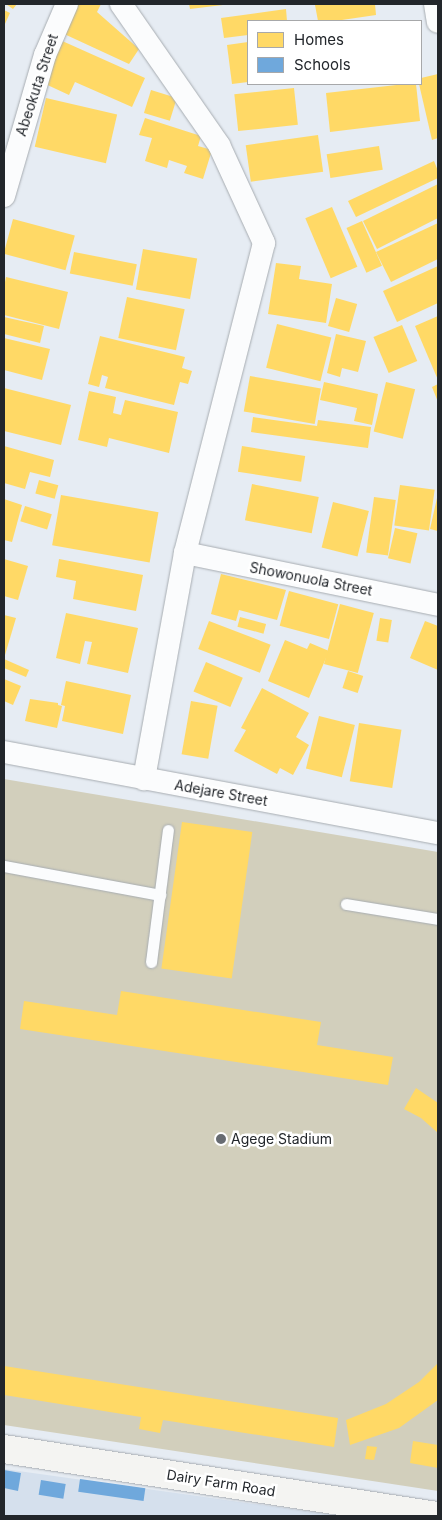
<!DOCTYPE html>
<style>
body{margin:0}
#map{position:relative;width:442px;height:1520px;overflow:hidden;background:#e6ecf3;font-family:Inter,sans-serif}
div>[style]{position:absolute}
.built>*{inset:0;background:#d5e0ed}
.green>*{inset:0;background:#d2cfbc}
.homes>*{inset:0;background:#ffd966;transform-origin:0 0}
.schools>*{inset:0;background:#6fa8dc;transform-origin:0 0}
.roads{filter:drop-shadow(0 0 1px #a7acb1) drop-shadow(0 0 1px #a7acb1)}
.lane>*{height:11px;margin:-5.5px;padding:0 5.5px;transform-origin:5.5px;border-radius:5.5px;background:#fbfcfd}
.street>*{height:22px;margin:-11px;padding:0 11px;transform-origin:11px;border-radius:11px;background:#fbfcfd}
.secondary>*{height:28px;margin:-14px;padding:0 14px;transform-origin:14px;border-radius:14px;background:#f4f4f2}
.dots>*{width:14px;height:14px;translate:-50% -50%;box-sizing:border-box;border:2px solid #fff;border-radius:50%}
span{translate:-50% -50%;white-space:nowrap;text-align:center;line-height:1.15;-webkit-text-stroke:5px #fff;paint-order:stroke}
.street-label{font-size:14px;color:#22262b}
.poi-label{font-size:14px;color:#22262b}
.left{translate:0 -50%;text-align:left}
.frame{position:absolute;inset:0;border:5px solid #22262b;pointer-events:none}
.legend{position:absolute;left:247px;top:20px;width:175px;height:65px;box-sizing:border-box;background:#fff;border:1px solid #a7a8aa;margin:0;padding:6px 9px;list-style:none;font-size:15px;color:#22262b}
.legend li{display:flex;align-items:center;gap:10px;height:25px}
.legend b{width:25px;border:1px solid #a7a8aa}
</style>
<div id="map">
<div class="built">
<div style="clip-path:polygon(4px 1469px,341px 1516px,4px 1516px)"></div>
</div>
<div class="green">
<div style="clip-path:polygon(4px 779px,438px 852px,438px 1491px,4px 1425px)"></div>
</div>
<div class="homes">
<div style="clip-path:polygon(6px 4px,17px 4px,13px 9px)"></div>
<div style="clip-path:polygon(76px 4px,101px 4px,97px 12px,139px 49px,129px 64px,62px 33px)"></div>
<div style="clip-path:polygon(189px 4px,223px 4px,223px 5px,190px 9px)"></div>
<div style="clip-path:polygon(323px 4px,375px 4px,376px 15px,335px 21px,318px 21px,315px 5px)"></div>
<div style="clip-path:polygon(286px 9px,287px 21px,248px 21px,248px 35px,224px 38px,221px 18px)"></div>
<div style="clip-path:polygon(4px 10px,10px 13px,4px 26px)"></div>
<div style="clip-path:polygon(60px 40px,145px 78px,132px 107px,75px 82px,69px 95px,41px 82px)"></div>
<div style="clip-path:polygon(248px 42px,248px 82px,232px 84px,227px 45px)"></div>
<div style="clip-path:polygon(438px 74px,438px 138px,432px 140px,419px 84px,421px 78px)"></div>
<div style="clip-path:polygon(405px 84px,416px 84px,420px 121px,330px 132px,326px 93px)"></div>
<div style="left:294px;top:88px;width:37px;height:60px;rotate:84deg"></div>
<div style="left:151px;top:90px;width:27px;height:24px;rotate:17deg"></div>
<div style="left:46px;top:98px;width:73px;height:50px;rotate:13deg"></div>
<div style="clip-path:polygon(145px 118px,201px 136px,198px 146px,212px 150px,203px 179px,184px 173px,187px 166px,169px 160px,167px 168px,145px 161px,152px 138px,139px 135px)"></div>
<div style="left:318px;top:135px;width:37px;height:73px;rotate:82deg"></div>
<div style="left:379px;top:146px;width:24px;height:53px;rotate:81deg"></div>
<div style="clip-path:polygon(434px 161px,438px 171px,438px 178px,356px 217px,348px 201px)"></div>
<div style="clip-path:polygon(438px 184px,438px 218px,377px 249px,363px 221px)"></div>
<div style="left:332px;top:207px;width:65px;height:29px;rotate:67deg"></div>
<div style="left:13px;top:219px;width:64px;height:36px;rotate:15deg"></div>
<div style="left:362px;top:221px;width:49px;height:17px;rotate:66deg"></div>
<div style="clip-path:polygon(438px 223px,438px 259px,391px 282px,376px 252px)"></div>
<div style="left:143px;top:249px;width:55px;height:41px;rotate:10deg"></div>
<div style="left:74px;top:252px;width:64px;height:22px;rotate:11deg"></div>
<div style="clip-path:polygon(276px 263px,301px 266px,299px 279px,332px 284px,326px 323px,268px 314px)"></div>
<div style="clip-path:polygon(438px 266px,438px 303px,397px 322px,383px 291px)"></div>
<div style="clip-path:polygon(6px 277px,68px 292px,59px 329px,4px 315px,4px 287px)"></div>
<div style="left:127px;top:297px;width:59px;height:42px;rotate:12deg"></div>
<div style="left:336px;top:298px;width:22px;height:29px;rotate:16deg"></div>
<div style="clip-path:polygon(438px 316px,438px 380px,415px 326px)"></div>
<div style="clip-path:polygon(4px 317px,44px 326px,40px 343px,4px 334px)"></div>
<div style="left:277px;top:324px;width:56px;height:45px;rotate:14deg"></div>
<div style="left:402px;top:325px;width:39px;height:31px;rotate:67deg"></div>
<div style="clip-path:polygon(336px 334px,366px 341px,358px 372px,342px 368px,340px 377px,327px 373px)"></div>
<div style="clip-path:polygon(100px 336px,185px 357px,182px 368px,192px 371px,188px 384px,180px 382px,174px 405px,105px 388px,108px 377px,102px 375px,99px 387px,88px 384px)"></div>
<div style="clip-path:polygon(4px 338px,50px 349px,42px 380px,4px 370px)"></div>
<div style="left:250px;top:376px;width:72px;height:36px;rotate:10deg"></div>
<div style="clip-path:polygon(324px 382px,378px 394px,372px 425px,354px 421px,357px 408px,320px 400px)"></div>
<div style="left:386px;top:382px;width:30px;height:51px;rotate:14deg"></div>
<div style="clip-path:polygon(438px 384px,438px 402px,432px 387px)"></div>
<div style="clip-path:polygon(4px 388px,71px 405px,61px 445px,4px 431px)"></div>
<div style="clip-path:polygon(89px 391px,116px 397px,113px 413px,121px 415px,125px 400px,178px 412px,169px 453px,109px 438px,107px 447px,78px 440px)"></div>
<div style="clip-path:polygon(253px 417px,317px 426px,318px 420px,371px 427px,368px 448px,251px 432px)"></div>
<div style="clip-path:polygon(4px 446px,54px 460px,50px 477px,30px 472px,25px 489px,4px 483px)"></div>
<div style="left:242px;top:446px;width:64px;height:26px;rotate:9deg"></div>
<div style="left:39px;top:480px;width:20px;height:14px;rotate:15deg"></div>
<div style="left:252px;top:484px;width:68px;height:37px;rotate:11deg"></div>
<div style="left:400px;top:485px;width:35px;height:41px;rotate:8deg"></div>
<div style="left:61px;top:495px;width:99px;height:51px;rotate:10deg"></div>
<div style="left:374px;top:497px;width:22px;height:56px;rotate:8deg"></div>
<div style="clip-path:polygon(437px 498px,438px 498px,438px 531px,430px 529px)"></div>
<div style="clip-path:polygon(4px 499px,22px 505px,12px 542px,4px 540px)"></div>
<div style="left:333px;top:502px;width:37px;height:47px;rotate:14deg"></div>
<div style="left:25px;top:506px;width:28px;height:16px;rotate:17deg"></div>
<div style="left:395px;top:528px;width:23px;height:31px;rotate:13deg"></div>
<div style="clip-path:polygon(4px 559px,28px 566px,18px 600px,4px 596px)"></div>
<div style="clip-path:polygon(59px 559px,143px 575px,136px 611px,73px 599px,76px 581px,56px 577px)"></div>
<div style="clip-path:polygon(221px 574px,286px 590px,277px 620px,239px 610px,236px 621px,211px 614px)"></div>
<div style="left:289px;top:591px;width:51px;height:36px;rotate:15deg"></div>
<div style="left:340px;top:604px;width:35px;height:62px;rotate:15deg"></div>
<div style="clip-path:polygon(66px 613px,138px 628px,128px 673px,87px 664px,92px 642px,85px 641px,80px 664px,56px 658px)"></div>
<div style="clip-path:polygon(4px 615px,16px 618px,5px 655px,4px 654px)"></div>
<div style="left:240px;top:617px;width:27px;height:10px;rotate:15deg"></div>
<div style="left:380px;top:618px;width:12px;height:23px;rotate:9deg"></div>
<div style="left:209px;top:621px;width:66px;height:30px;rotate:21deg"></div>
<div style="clip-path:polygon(425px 621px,438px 626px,438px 670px,410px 658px)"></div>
<div style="clip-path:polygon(285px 640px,307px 649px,310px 643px,329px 651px,309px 698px,268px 681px)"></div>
<div style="clip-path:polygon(4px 659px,29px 670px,26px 677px,4px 668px)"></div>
<div style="left:206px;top:662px;width:40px;height:32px;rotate:23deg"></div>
<div style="left:348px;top:671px;width:16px;height:18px;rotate:18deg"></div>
<div style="clip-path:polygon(4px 679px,21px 686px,13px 705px,4px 701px)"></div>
<div style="clip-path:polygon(66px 681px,131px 695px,123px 734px,62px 721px,65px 706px,61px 705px)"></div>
<div style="clip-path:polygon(262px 688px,309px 713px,296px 737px,309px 745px,293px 775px,280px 768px,277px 774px,234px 751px,246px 730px,241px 728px)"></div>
<div style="clip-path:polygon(30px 699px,58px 703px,58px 705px,62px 706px,57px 728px,25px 721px)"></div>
<div style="left:191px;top:701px;width:27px;height:54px;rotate:10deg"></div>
<div style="left:319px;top:716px;width:37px;height:54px;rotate:14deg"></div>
<div style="left:359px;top:723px;width:43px;height:59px;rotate:9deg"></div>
<div style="left:182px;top:822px;width:71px;height:148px;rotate:8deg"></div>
<div style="clip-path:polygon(121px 991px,321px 1022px,317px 1045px,393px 1057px,388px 1085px,20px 1029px,24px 1001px,117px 1015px)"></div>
<div style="clip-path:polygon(416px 1088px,438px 1103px,438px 1133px,421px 1118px,404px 1109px)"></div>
<div style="clip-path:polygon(438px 1363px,438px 1400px,399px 1428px,350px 1445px,346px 1420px,386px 1404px,419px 1382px)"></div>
<div style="clip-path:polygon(4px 1366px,338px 1418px,334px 1447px,163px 1420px,160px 1433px,139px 1429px,141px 1417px,4px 1395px)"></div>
<div style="clip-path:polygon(413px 1441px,438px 1445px,438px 1468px,410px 1463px)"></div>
<div style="clip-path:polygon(367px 1446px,377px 1447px,374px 1460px,365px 1459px)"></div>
</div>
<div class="schools">
<div style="clip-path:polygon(4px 1470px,21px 1473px,18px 1491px,4px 1488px)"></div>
<div style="left:80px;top:1479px;width:66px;height:13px;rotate:8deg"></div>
<div style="left:41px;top:1480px;width:25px;height:15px;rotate:9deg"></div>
</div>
<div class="roads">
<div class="lane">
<div style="left:4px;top:866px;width:159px;rotate:10.5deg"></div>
<div style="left:346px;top:904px;width:93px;rotate:9.3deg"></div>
<div style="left:151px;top:962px;width:133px;rotate:-82.7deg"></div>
</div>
<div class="street">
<div style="left:121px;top:4px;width:172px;rotate:55.2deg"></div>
<div style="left:219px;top:145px;width:108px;rotate:65.3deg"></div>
<div style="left:264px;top:243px;width:320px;rotate:104.3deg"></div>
<div style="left:185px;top:553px;width:230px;rotate:100.3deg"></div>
<div style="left:435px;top:4px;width:18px;rotate:81deg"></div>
<div style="left:4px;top:196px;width:147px;rotate:-73.8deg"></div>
<div style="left:45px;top:55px;width:56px;rotate:-66.7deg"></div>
<div style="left:185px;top:553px;width:258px;rotate:11.6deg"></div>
<div style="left:4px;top:752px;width:441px;rotate:10.6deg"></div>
</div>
<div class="secondary">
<div style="left:4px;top:1449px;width:439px;rotate:8.8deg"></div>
</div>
</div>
<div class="dots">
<div style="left:221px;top:1139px;background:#676b71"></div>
</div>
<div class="street-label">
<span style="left:37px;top:85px;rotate:-72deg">Abeokuta Street</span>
<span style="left:311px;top:579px;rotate:11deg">Showonuola Street</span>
<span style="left:221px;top:793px;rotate:10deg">Adejare Street</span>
<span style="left:221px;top:1483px;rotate:9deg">Dairy Farm Road</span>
</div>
<div class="poi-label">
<span class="left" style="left:231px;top:1139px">Agege Stadium</span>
</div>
<div class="frame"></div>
<ul class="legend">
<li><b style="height:14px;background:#ffd966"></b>Homes</li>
<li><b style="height:14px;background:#6fa8dc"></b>Schools</li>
</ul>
</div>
